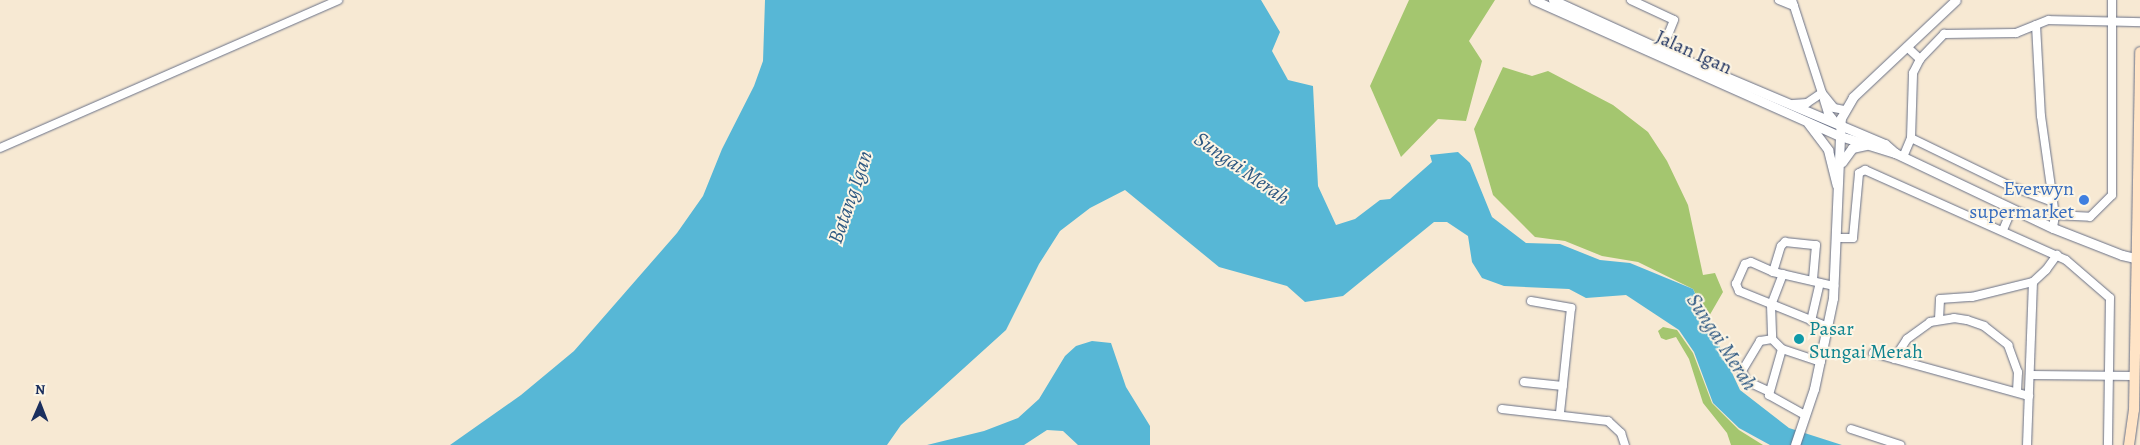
<!DOCTYPE html>
<style>
body{margin:0}
#map{position:relative;width:2140px;height:445px;overflow:hidden;background:#f7e9d3;font-family:Alegreya,serif}
div>[style]{position:absolute}
.green>*{inset:0;background:#a4c66f}
.water>*{inset:0;background:#57b7d6}
.roads{filter:drop-shadow(0 0 1px #687087) drop-shadow(0 0 1px #687087)}
.minor>*{height:8px;margin:-4px;padding:0 4px;transform-origin:4px;border-radius:4px;background:#fff}
.tertiary>*{height:9px;margin:-4.5px;padding:0 4.5px;transform-origin:4.5px;border-radius:4.5px;background:#fff}
.secondary>*{height:10px;margin:-5px;padding:0 5px;transform-origin:5px;border-radius:5px;background:#ffe4c6}
.dots>*{width:14px;height:14px;translate:-50% -50%;box-sizing:border-box;border:2px solid #fcf5e5;border-radius:50%}
span{translate:-50% -50%;white-space:nowrap;text-align:center;line-height:1.15;-webkit-text-stroke:4px #fcf5e5;paint-order:stroke}
.street-label{font-size:20px;color:#1b2f5e}
.shop-label{font-size:20px;color:#366cbe}
.right{translate:-100% -50%;text-align:right}
.culture-label{font-size:20px;color:#0d838f}
.left{translate:0 -50%;text-align:left}
.water-label{font-size:21px;color:#2d5882;font-style:italic}
.north{position:absolute;left:15px;top:380px;width:50px;height:50px;-webkit-text-stroke:4px #fcf5e5;paint-order:stroke;rotate:1deg;font-size:14px;font-weight:700;line-height:20px;text-align:center;color:#1b2f5e}
.north::after{content:'';display:block;margin:auto;width:18px;height:22px;background:#1b2f5e;clip-path:polygon(50% 0,100% 100%,50% 72%,0 100%)}
</style>
<div id="map">
<div class="green">
<div style="clip-path:polygon(1409px 0,1495px 0,1469px 41px,1482px 61px,1466px 121px,1438px 119px,1401px 157px,1370px 86px)"></div>
<div style="clip-path:polygon(1503px 67px,1532px 76px,1548px 71px,1613px 105px,1648px 132px,1667px 161px,1688px 205px,1703px 275px,1715px 273px,1723px 292px,1708px 318px,1693px 289px,1638px 262px,1602px 256px,1565px 241px,1535px 237px,1493px 195px,1474px 129px)"></div>
<div style="clip-path:polygon(1663px 327px,1677px 330px,1693px 353px,1712px 403px,1739px 430px,1763px 445px,1731px 445px,1727px 433px,1703px 403px,1689px 359px,1676px 337px,1666px 340px,1661px 338px,1658px 331px)"></div>
</div>
<div class="water">
<div style="clip-path:polygon(765px 0,1261px 0,1280px 32px,1272px 51px,1288px 80px,1313px 86px,1318px 186px,1336px 225px,1355px 219px,1380px 200px,1390px 199px,1432px 162px,1430px 155px,1458px 152px,1470px 163px,1492px 217px,1526px 243px,1560px 244px,1600px 260px,1630px 263px,1693px 289px,1740px 390px,1789px 428px,1842px 445px,1770px 445px,1739px 428px,1713px 403px,1694px 352px,1679px 330px,1626px 295px,1586px 298px,1569px 289px,1504px 286px,1482px 278px,1472px 262px,1468px 236px,1447px 222px,1434px 222px,1343px 296px,1305px 302px,1287px 286px,1219px 267px,1125px 190px,1090px 208px,1060px 231px,1039px 264px,1006px 330px,901px 425px,887px 445px,450px 445px,521px 395px,574px 351px,677px 233px,703px 196px,722px 149px,754px 86px,763px 61px)"></div>
<div style="clip-path:polygon(1092px 341px,1111px 343px,1126px 387px,1150px 426px,1150px 445px,1078px 445px,1063px 431px,1047px 430px,1024px 445px,927px 445px,984px 431px,1018px 418px,1039px 399px,1065px 356px,1076px 346px)"></div>
</div>
<div class="roads">
<div class="minor">
<div style="left:1631px;top:0;width:47px;rotate:24.9deg"></div>
<div style="left:1674px;top:20px;width:32px;rotate:112deg"></div>
<div style="left:1779px;top:0;width:16px;rotate:22deg"></div>
<div style="left:1792px;top:0;width:98px;rotate:72.1deg"></div>
<div style="left:1822px;top:93px;width:19px;rotate:51deg"></div>
<div style="left:1834px;top:108px;width:10px;rotate:11deg"></div>
<div style="left:2036px;top:25px;width:91px;rotate:86.9deg"></div>
<div style="left:2041px;top:116px;width:100px;rotate:82deg"></div>
<div style="left:2055px;top:215px;width:13px;rotate:99deg"></div>
<div style="left:1907px;top:47px;width:18px;rotate:43deg"></div>
<div style="left:1824px;top:100px;width:14px;rotate:73deg"></div>
<div style="left:1828px;top:113px;width:14px;rotate:51deg"></div>
<div style="left:1793px;top:104px;width:14px;rotate:-4deg"></div>
<div style="left:1807px;top:103px;width:18px;rotate:-34deg"></div>
<div style="left:1911px;top:138px;width:108px;rotate:25.9deg"></div>
<div style="left:2008px;top:185px;width:48px;rotate:20.7deg"></div>
<div style="left:0;top:148px;width:369px;rotate:-23.6deg"></div>
<div style="left:1903px;top:157px;width:21px;rotate:-67deg"></div>
<div style="left:1911px;top:138px;width:65px;rotate:-88.2deg"></div>
<div style="left:1913px;top:73px;width:16px;rotate:-63deg"></div>
<div style="left:1920px;top:59px;width:35px;rotate:-46deg"></div>
<div style="left:1944px;top:34px;width:72px;rotate:-0.8deg"></div>
<div style="left:2016px;top:33px;width:35px;rotate:-22deg"></div>
<div style="left:2049px;top:20px;width:91px;rotate:1.3deg"></div>
<div style="left:2055px;top:215px;width:35px;rotate:3deg"></div>
<div style="left:2090px;top:217px;width:31px;rotate:-45deg"></div>
<div style="left:2112px;top:195px;width:195px;rotate:-90deg"></div>
<div style="left:2003px;top:230px;width:23px;rotate:-67deg"></div>
<div style="left:1837px;top:238px;width:16px"></div>
<div style="left:1853px;top:238px;width:65px;rotate:-84.7deg"></div>
<div style="left:1859px;top:173px;width:7px;rotate:-27deg"></div>
<div style="left:1865px;top:170px;width:220px;rotate:24.1deg"></div>
<div style="left:2066px;top:260px;width:58px;rotate:40.8deg"></div>
<div style="left:2110px;top:298px;width:147px;rotate:90.8deg"></div>
<div style="left:1773px;top:272px;width:27px;rotate:-73deg"></div>
<div style="left:1781px;top:246px;width:6px;rotate:-45deg"></div>
<div style="left:1785px;top:242px;width:31px;rotate:6deg"></div>
<div style="left:1816px;top:245px;width:36px;rotate:95deg"></div>
<div style="left:1783px;top:274px;width:33px;rotate:111deg"></div>
<div style="left:1771px;top:305px;width:34px;rotate:88deg"></div>
<div style="left:1772px;top:339px;width:14px;rotate:45deg"></div>
<div style="left:1782px;top:349px;width:41px;rotate:18.4deg"></div>
<div style="left:1531px;top:301px;width:41px;rotate:9.9deg"></div>
<div style="left:1571px;top:308px;width:106px;rotate:96deg"></div>
<div style="left:1939px;top:319px;width:20px;rotate:-87deg"></div>
<div style="left:1940px;top:299px;width:32px;rotate:-4deg"></div>
<div style="left:1972px;top:297px;width:63px;rotate:-13.8deg"></div>
<div style="left:2033px;top:282px;width:18px;rotate:-43deg"></div>
<div style="left:2046px;top:270px;width:19px;rotate:-54deg"></div>
<div style="left:1811px;top:321px;width:39px;rotate:-77deg"></div>
<div style="left:1828px;top:327px;width:96px;rotate:-158deg"></div>
<div style="left:1739px;top:291px;width:8px;rotate:-113deg"></div>
<div style="left:1736px;top:284px;width:22px;rotate:-66deg"></div>
<div style="left:1745px;top:264px;width:6px;rotate:-18deg"></div>
<div style="left:1751px;top:262px;width:24px;rotate:24deg"></div>
<div style="left:1773px;top:272px;width:63px;rotate:12.9deg"></div>
<div style="left:1782px;top:349px;width:48px;rotate:105.8deg"></div>
<div style="left:1769px;top:395px;width:41px;rotate:29.1deg"></div>
<div style="left:1873px;top:353px;width:162px;rotate:15.4deg"></div>
<div style="left:1894px;top:359px;width:24px;rotate:-57deg"></div>
<div style="left:1907px;top:339px;width:29px;rotate:-36deg"></div>
<div style="left:1930px;top:322px;width:24px;rotate:-9deg"></div>
<div style="left:1954px;top:318px;width:13px;rotate:9deg"></div>
<div style="left:1967px;top:320px;width:18px;rotate:19deg"></div>
<div style="left:1984px;top:326px;width:31px;rotate:38deg"></div>
<div style="left:2008px;top:345px;width:29px;rotate:70deg"></div>
<div style="left:2018px;top:372px;width:20px;rotate:93deg"></div>
<div style="left:2030px;top:375px;width:104px;rotate:0.6deg"></div>
<div style="left:1524px;top:382px;width:39px;rotate:6deg"></div>
<div style="left:1768px;top:391px;width:23px;rotate:-155deg"></div>
<div style="left:1747px;top:381px;width:11px;rotate:-117deg"></div>
<div style="left:1742px;top:371px;width:35px;rotate:-59deg"></div>
<div style="left:1760px;top:341px;width:12px;rotate:-9deg"></div>
<div style="left:1502px;top:409px;width:107px;rotate:6.5deg"></div>
<div style="left:1608px;top:421px;width:18px;rotate:43deg"></div>
<div style="left:1621px;top:433px;width:13px;rotate:72deg"></div>
<div style="left:1851px;top:429px;width:52px;rotate:18.1deg"></div>
<div style="left:2027px;top:445px;width:163px;rotate:-87.9deg"></div>
</div>
<div class="tertiary">
<div style="left:1534px;top:0;width:335px;rotate:24deg"></div>
<div style="left:1840px;top:136px;width:58px;rotate:17.2deg"></div>
<div style="left:1553px;top:0;width:120px;rotate:24.6deg"></div>
<div style="left:1662px;top:50px;width:242px;rotate:22.9deg"></div>
<div style="left:1885px;top:144px;width:13px;rotate:42deg"></div>
<div style="left:1895px;top:153px;width:175px;rotate:25.4deg"></div>
<div style="left:2053px;top:228px;width:74px;rotate:21.4deg"></div>
<div style="left:2122px;top:255px;width:18px;rotate:13deg"></div>
<div style="left:1808px;top:123px;width:34px;rotate:53deg"></div>
<div style="left:1828px;top:150px;width:36px;rotate:76deg"></div>
<div style="left:1842px;top:162px;width:17px;rotate:-54deg"></div>
<div style="left:1852px;top:148px;width:14px;rotate:-12deg"></div>
<div style="left:1795px;top:445px;width:59px;rotate:-71.3deg"></div>
<div style="left:1814px;top:389px;width:93px;rotate:-78.2deg"></div>
<div style="left:1833px;top:298px;width:180px;rotate:-87.5deg"></div>
<div style="left:1841px;top:118px;width:24px;rotate:-60deg"></div>
<div style="left:1853px;top:97px;width:141px;rotate:-43.3deg"></div>
</div>
<div class="secondary">
<div style="left:2129px;top:445px;width:35px;rotate:-82deg"></div>
<div style="left:2134px;top:410px;width:358px;rotate:-89deg"></div>
</div>
</div>
<div class="dots">
<div style="left:2084px;top:200px;background:#3f7fe0"></div>
<div style="left:1799px;top:339px;background:#0f9aa8"></div>
</div>
<div class="street-label">
<span style="left:1694px;top:52px;rotate:24deg">Jalan Igan</span>
</div>
<div class="shop-label">
<span class="right" style="left:2074px;top:200px">Everwyn<br>supermarket</span>
</div>
<div class="culture-label">
<span class="left" style="left:1809px;top:340px">Pasar<br>Sungai Merah</span>
</div>
<div class="water-label">
<span style="left:1242px;top:168px;rotate:35deg">Sungai Merah</span>
<span style="left:850px;top:197px;rotate:-71deg">Batang Igan</span>
<span style="left:1722px;top:342px;rotate:57deg">Sungai Merah</span>
</div>
<div class="north">N</div>
</div>
